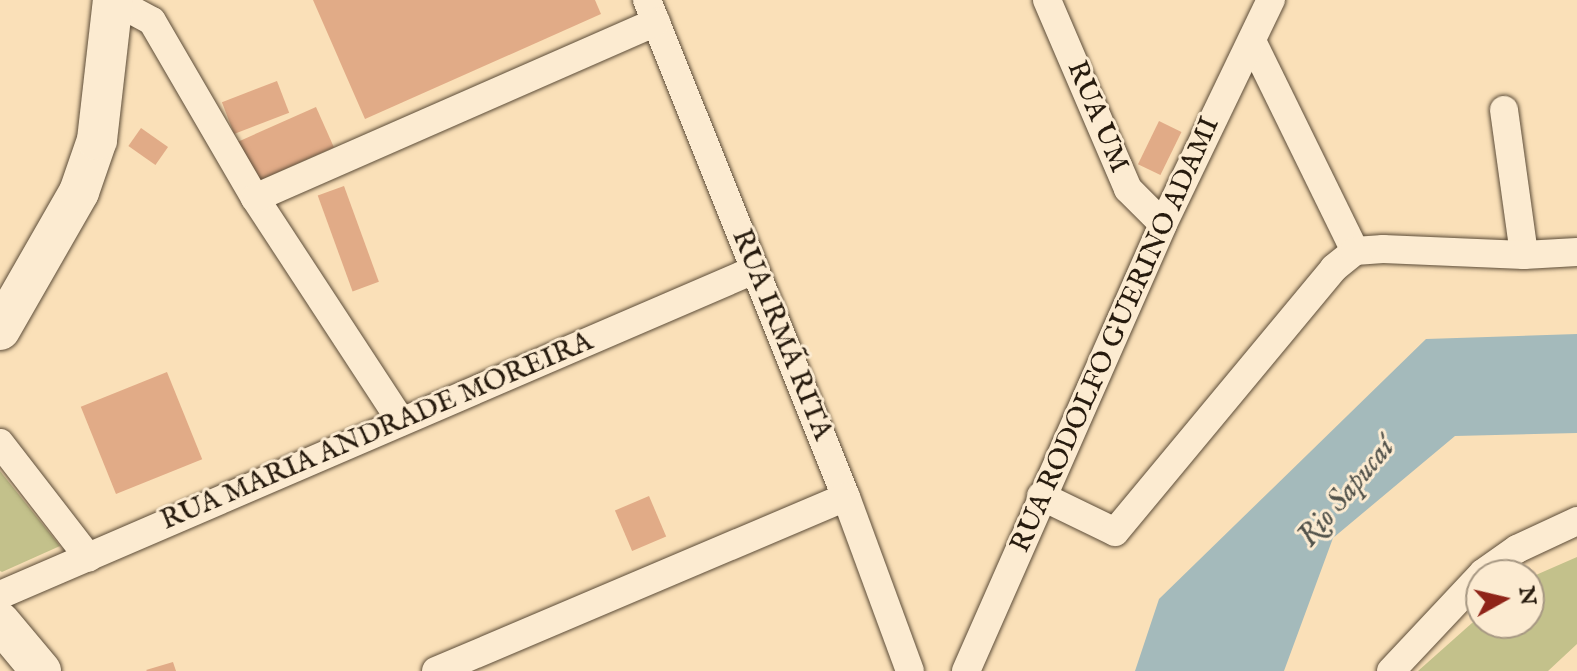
<!DOCTYPE html>
<meta charset="utf-8">
<style>
body{margin:0}
#map{position:relative;width:1577px;height:671px;overflow:hidden;background:#fae0b8;font-family:"IM FELL English",serif}
div>[style]{position:absolute}
.green>*{inset:0;background:#c3c18b}
.water>*{inset:0;background:#a4babb}
.building>*{inset:0;background:#e1ab87;transform-origin:0 0}
.roads{filter:drop-shadow(0 0 2px #5c4c38) drop-shadow(0 0 2px #5c4c38)}
.minor>*{height:28px;margin:-14px;padding:0 14px;transform-origin:14px;border-radius:14px;background:#fcebd1}
.secondary>*{height:40px;margin:-20px;padding:0 20px;transform-origin:20px;border-radius:20px;background:#fcebd1}
span{translate:-50% -50%;white-space:nowrap;text-align:center;line-height:1.15;-webkit-text-stroke:6px #fcebd1;paint-order:stroke}
.street-label{font-size:28px;color:#271b0e}
.water-label{font-size:30px;color:#53534b;font-style:italic}
.north{position:absolute;left:1465px;top:559px;width:80px;height:80px;box-sizing:border-box;background:#fcebd1;border:2px solid #a79883;border-radius:50%;rotate:82deg;font-size:22px;font-weight:700;line-height:32px;text-align:center;color:#271b0e}
.north::after{content:'';display:block;margin:auto;width:28px;height:36px;background:#8f2418;clip-path:polygon(50% 0,100% 100%,50% 72%,0 100%)}
</style>
<div id="map">
<div class="green">
<div style="clip-path:polygon(0 471px,60px 546px,2px 572px,0 571px)"></div>
<div style="clip-path:polygon(1577px 557px,1577px 644px,1548px 671px,1418px 671px,1481px 615px,1481px 623px,1529px 623px,1529px 578px)"></div>
</div>
<div class="water">
<div style="clip-path:polygon(1577px 334px,1577px 433px,1455px 436px,1333px 538px,1284px 671px,1135px 671px,1159px 599px,1426px 339px)"></div>
</div>
<div class="building">
<div style="clip-path:polygon(313px 0,595px 0,601px 14px,365px 119px)"></div>
<div style="left:277px;top:81px;width:34px;height:59px;rotate:69deg"></div>
<div style="left:316px;top:107px;width:44px;height:86px;rotate:66deg"></div>
<div style="left:1159px;top:121px;width:25px;height:48px;rotate:26deg"></div>
<div style="left:141px;top:128px;width:33px;height:22px;rotate:35deg"></div>
<div style="left:344px;top:186px;width:102px;height:28px;rotate:70deg"></div>
<div style="left:167px;top:372px;width:94px;height:93px;rotate:68deg"></div>
<div style="left:649px;top:496px;width:44px;height:37px;rotate:67deg"></div>
<div style="clip-path:polygon(173px 662px,176px 671px,147px 671px,146px 670px)"></div>
</div>
<div class="roads">
<div class="minor">
<div style="left:113px;top:0;width:44px;rotate:28.3deg"></div>
<div style="left:152px;top:21px;width:205px;rotate:59.8deg"></div>
<div style="left:255px;top:198px;width:267px;rotate:56.8deg"></div>
<div style="left:647px;top:0;width:535px;rotate:68.18deg"></div>
<div style="left:846px;top:497px;width:185px;rotate:69.8deg"></div>
<div style="left:1047px;top:0;width:206px;rotate:66.8deg"></div>
<div style="left:1128px;top:189px;width:49px;rotate:45deg"></div>
<div style="left:1252px;top:41px;width:234px;rotate:63.9deg"></div>
<div style="left:1504px;top:110px;width:146px;rotate:82.1deg"></div>
<div style="left:255px;top:198px;width:438px;rotate:-23.7deg"></div>
<div style="left:0;top:443px;width:145px;rotate:52.3deg"></div>
<div style="left:1041px;top:496px;width:82px;rotate:25.9deg"></div>
<div style="left:1115px;top:532px;width:343px;rotate:-50.3deg"></div>
<div style="left:1334px;top:268px;width:27px;rotate:-39deg"></div>
<div style="left:1355px;top:251px;width:28px;rotate:-4deg"></div>
<div style="left:1383px;top:249px;width:141px;rotate:2.4deg"></div>
<div style="left:1524px;top:255px;width:53px;rotate:-3.2deg"></div>
<div style="left:0;top:595px;width:821px;rotate:-23.32deg"></div>
<div style="left:436px;top:671px;width:445px;rotate:-23deg"></div>
<div style="left:966px;top:671px;width:488px;rotate:-66.2deg"></div>
<div style="left:1163px;top:224px;width:249px;rotate:-64.3deg"></div>
<div style="left:1391px;top:671px;width:134px;rotate:-46.8deg"></div>
<div style="left:1483px;top:573px;width:42px;rotate:-35.2deg"></div>
<div style="left:1517px;top:549px;width:66px;rotate:-25deg"></div>
</div>
<div class="secondary">
<div style="left:0;top:330px;width:159px;rotate:-60.2deg"></div>
<div style="left:79px;top:192px;width:55px;rotate:-70.9deg"></div>
<div style="left:97px;top:140px;width:141px;rotate:-83.5deg"></div>
<div style="left:0;top:622px;width:64px;rotate:50.1deg"></div>
</div>
</div>
<div class="street-label">
<span style="left:1097px;top:117px;rotate:67deg">RUA UM</span>
<span style="left:781px;top:335px;rotate:68deg">RUA IRMÃ RITA</span>
<span style="left:1116px;top:335px;rotate:-66deg">RUA RODOLFO GUERINO ADAMI</span>
<span style="left:377px;top:432px;rotate:-23deg">RUA MARIA ANDRADE MOREIRA</span>
</div>
<div class="water-label">
<span style="left:1347px;top:493px;rotate:-50deg">Rio Sapucaí</span>
</div>
<div class="north">N</div>
</div>
